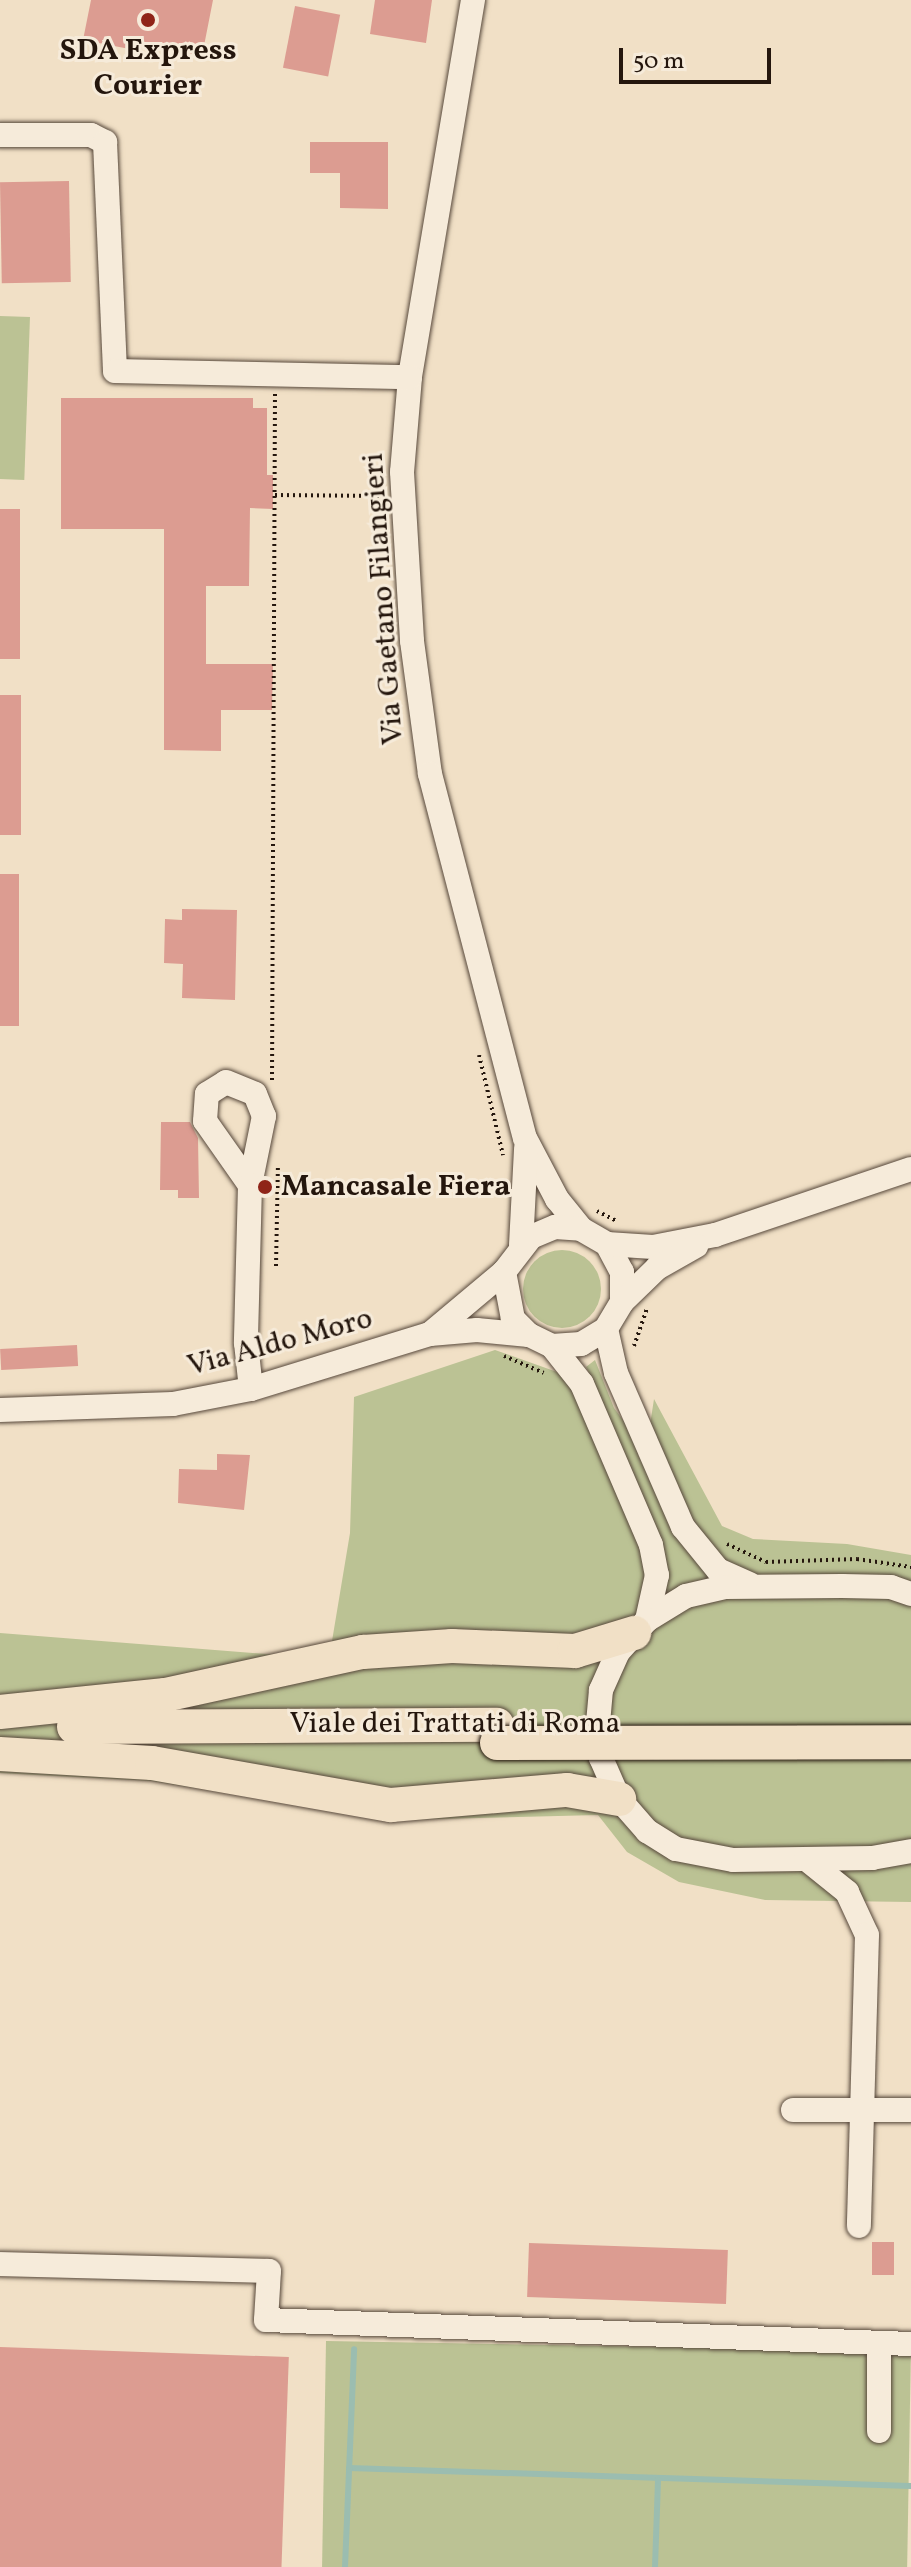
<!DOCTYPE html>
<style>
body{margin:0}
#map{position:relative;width:911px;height:2567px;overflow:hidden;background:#f1e0c6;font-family:Vollkorn,serif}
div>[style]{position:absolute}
.green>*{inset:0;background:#bbc294;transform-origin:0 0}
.round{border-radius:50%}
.stream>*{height:6px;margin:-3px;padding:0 3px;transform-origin:3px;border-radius:3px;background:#9bbdb0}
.building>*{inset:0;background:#dc9c91;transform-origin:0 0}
.path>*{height:4px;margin-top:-2px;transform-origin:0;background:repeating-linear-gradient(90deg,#24160d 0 2px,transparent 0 6px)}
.roads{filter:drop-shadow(0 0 2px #57483b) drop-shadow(0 0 2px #57483b)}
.minor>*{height:24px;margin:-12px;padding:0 12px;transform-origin:12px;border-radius:12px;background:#f6ebda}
.highway>*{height:34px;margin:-17px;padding:0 17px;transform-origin:17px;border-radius:17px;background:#f1e0c6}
.bridges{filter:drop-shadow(0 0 2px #24160d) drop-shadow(0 0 2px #24160d)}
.highway-bridge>*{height:34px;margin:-17px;padding:0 17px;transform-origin:17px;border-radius:17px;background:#f1e0c6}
.dots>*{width:22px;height:22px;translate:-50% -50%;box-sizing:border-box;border:4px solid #f6ebda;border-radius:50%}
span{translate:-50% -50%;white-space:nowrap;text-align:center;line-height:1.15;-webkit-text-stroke:6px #f6ebda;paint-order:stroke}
.poi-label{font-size:30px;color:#24160d;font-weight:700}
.left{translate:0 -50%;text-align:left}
.street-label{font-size:30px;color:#24160d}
.scale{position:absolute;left:619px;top:48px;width:152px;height:36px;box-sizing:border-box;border:4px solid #24160d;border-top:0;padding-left:10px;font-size:24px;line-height:28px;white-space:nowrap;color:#24160d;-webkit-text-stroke:6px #f6ebda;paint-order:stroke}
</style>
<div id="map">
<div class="green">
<div style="left:0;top:316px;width:30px;height:163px;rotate:2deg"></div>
<div class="round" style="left:523px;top:1250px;width:78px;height:78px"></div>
<div style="clip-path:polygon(495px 1350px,557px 1372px,602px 1400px,586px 1367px,595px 1360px,614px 1408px,646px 1451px,654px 1399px,722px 1526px,753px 1539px,847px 1544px,911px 1555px,911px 1902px,765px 1900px,679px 1882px,627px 1852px,598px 1815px,397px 1820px,151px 1781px,0 1773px,0 1633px,329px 1659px,350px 1533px,354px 1397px)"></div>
<div style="left:326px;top:2341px;width:585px;height:227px;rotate:1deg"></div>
</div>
<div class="stream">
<div style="left:349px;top:2468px;width:562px;rotate:1.83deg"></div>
<div style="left:345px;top:2567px;width:218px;rotate:-87.6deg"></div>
<div style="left:655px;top:2567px;width:87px;rotate:-88deg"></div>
</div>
<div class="building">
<div style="clip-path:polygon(91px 0,213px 0,202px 56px,142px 44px,140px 51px,83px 40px)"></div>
<div style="clip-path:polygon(375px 0,432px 0,426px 43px,370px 34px)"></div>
<div style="left:295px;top:6px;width:46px;height:63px;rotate:11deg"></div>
<div style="clip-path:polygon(310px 142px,388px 142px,388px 209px,340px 208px,340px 173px,310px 173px)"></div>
<div style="left:69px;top:181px;width:101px;height:69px;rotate:89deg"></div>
<div style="clip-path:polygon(61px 398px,253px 398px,253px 408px,267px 408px,267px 475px,273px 475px,273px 509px,250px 508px,249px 586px,206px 586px,206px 664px,273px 664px,272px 710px,221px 710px,221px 751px,164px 750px,164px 529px,61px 529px)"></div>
<div style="left:0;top:509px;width:20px;height:150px"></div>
<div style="left:0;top:695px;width:21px;height:140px"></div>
<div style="left:0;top:874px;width:19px;height:152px"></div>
<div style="clip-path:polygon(182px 909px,237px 910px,235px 1000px,182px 998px,183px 964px,164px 963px,165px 919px,182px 920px)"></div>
<div style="clip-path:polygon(161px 1122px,190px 1122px,198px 1138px,199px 1198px,178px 1198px,178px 1190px,160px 1190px)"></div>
<div style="left:77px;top:1345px;width:21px;height:77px;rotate:87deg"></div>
<div style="clip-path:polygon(217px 1454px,250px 1455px,244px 1510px,178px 1503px,179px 1469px,217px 1470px)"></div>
<div style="left:872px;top:2242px;width:22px;height:33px"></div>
<div style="left:529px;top:2243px;width:199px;height:54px;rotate:2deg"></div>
<div style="left:0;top:2347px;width:289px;height:220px;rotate:2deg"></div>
</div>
<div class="path">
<div style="left:275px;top:495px;width:110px;rotate:0.5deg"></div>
<div style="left:479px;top:1055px;width:103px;rotate:76.5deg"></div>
<div style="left:272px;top:1080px;width:687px;rotate:-89.75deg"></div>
<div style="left:597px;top:1211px;width:22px;rotate:27deg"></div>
<div style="left:276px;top:1266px;width:101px;rotate:-88.9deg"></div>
<div style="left:634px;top:1346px;width:39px;rotate:-71deg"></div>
<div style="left:504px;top:1356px;width:43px;rotate:23deg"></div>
<div style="left:727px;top:1544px;width:43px;rotate:24.8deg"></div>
<div style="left:766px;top:1562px;width:91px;rotate:-1.9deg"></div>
<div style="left:857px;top:1559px;width:55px;rotate:8.4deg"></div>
</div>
<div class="roads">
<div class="minor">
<div style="left:473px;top:0;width:382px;rotate:99.5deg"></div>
<div style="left:410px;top:377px;width:95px;rotate:94.8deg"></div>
<div style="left:402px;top:472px;width:169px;rotate:86.6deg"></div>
<div style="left:412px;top:641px;width:134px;rotate:82.3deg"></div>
<div style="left:430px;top:774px;width:376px;rotate:75.4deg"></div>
<div style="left:525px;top:1138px;width:69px;rotate:62.3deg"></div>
<div style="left:557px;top:1199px;width:38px;rotate:51deg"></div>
<div style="left:581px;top:1229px;width:30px;rotate:30deg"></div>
<div style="left:607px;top:1244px;width:32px;rotate:62deg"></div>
<div style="left:622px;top:1272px;width:30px;rotate:90deg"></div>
<div style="left:622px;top:1302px;width:31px;rotate:121deg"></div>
<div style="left:606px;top:1329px;width:29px;rotate:149deg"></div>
<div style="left:581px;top:1344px;width:29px;rotate:176deg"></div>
<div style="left:552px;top:1346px;width:25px;rotate:-154deg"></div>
<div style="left:529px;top:1335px;width:23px;rotate:-135deg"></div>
<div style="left:513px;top:1319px;width:48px;rotate:-100.8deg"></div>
<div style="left:504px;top:1272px;width:44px;rotate:-52.4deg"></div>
<div style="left:531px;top:1237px;width:26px;rotate:-23deg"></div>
<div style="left:555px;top:1227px;width:26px;rotate:4deg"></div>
<div style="left:0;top:135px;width:91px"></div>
<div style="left:91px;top:135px;width:16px;rotate:27deg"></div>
<div style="left:105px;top:142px;width:229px;rotate:87.5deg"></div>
<div style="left:115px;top:371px;width:295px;rotate:1.2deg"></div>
<div style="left:250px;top:1185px;width:78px;rotate:-125.1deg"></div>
<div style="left:205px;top:1121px;width:27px;rotate:-86deg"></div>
<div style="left:207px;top:1094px;width:22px;rotate:-32deg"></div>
<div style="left:226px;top:1082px;width:31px;rotate:22deg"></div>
<div style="left:255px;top:1094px;width:24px;rotate:68deg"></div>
<div style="left:264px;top:1116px;width:70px;rotate:101.5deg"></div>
<div style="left:250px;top:1185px;width:158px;rotate:91.5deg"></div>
<div style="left:246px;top:1343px;width:46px;rotate:83.8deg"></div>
<div style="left:607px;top:1244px;width:46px;rotate:3.7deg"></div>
<div style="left:653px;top:1247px;width:63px;rotate:-11deg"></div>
<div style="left:715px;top:1235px;width:207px;rotate:-18.6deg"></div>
<div style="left:521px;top:1245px;width:97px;rotate:-87deg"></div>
<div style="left:622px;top:1302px;width:49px;rotate:-44.2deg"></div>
<div style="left:657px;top:1268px;width:45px;rotate:-29.4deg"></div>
<div style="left:606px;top:1329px;width:45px;rotate:77.2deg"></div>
<div style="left:616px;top:1373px;width:168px;rotate:66.5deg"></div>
<div style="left:683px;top:1527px;width:55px;rotate:50.9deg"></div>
<div style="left:718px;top:1570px;width:35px;rotate:24deg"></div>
<div style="left:430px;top:1334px;width:97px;rotate:-40deg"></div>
<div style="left:552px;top:1346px;width:48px;rotate:51.7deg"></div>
<div style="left:582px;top:1384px;width:175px;rotate:66.8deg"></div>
<div style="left:651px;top:1545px;width:31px;rotate:79deg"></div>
<div style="left:657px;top:1575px;width:46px;rotate:102.5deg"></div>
<div style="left:0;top:1410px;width:173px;rotate:-2deg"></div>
<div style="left:173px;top:1404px;width:79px;rotate:-10.9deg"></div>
<div style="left:251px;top:1389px;width:187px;rotate:-17.1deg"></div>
<div style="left:430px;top:1334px;width:47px;rotate:-4.9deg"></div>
<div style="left:477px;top:1330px;width:52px;rotate:5.5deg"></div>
<div style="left:911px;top:1594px;width:21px;rotate:-161deg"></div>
<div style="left:891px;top:1587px;width:49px;rotate:-178.8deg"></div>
<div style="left:842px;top:1586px;width:117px;rotate:179.5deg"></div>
<div style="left:725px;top:1587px;width:40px;rotate:167deg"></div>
<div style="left:686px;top:1596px;width:46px;rotate:148.4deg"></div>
<div style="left:647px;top:1620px;width:43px;rotate:132.2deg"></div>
<div style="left:618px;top:1652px;width:42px;rotate:114.1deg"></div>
<div style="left:601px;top:1690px;width:44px;rotate:95.2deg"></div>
<div style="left:597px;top:1734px;width:24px;rotate:81deg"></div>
<div style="left:601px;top:1758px;width:45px;rotate:66.3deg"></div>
<div style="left:619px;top:1799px;width:43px;rotate:48.8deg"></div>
<div style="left:647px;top:1831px;width:34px;rotate:32deg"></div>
<div style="left:676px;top:1849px;width:58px;rotate:10.9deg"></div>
<div style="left:733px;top:1860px;width:139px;rotate:-0.8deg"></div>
<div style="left:872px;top:1858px;width:40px;rotate:-10deg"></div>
<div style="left:806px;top:1859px;width:53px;rotate:38.8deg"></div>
<div style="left:847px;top:1892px;width:47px;rotate:65.1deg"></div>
<div style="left:867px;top:1935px;width:291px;rotate:91.6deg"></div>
<div style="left:793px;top:2110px;width:118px"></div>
<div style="left:0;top:2264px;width:269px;rotate:1.5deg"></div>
<div style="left:269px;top:2271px;width:49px;rotate:93.5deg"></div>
<div style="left:266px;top:2320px;width:645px;rotate:2.13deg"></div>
<div style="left:879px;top:2343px;width:88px;rotate:90deg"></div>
</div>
<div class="highway">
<div style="left:0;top:1712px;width:166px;rotate:-5.9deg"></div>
<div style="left:165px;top:1695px;width:203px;rotate:-12.3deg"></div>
<div style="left:363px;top:1652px;width:89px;rotate:-3.9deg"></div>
<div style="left:452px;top:1646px;width:123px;rotate:2.3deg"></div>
<div style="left:575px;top:1651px;width:62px;rotate:-17deg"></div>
<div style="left:74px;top:1727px;width:423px;rotate:-0.3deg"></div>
<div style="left:0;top:1754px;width:152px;rotate:3.4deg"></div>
<div style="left:152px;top:1763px;width:243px;rotate:10deg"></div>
<div style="left:391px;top:1805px;width:177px;rotate:-4.9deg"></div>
<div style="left:567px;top:1790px;width:53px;rotate:9.8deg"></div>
</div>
</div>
<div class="bridges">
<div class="highway-bridge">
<div style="left:497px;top:1743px;width:414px;rotate:-0.1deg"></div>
</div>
</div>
<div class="dots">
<div style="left:148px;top:20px;background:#8f2418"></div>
<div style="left:265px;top:1187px;background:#8f2418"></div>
</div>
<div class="poi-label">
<span style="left:148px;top:68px">SDA Express<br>Courier</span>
<span class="left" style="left:281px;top:1187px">Mancasale Fiera</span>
</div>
<div class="street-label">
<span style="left:384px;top:599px;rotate:-94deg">Via Gaetano Filangieri</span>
<span style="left:280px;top:1343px;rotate:-15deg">Via Aldo Moro</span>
<span style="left:455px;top:1724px">Viale dei Trattati di Roma</span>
</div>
<div class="scale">50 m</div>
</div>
